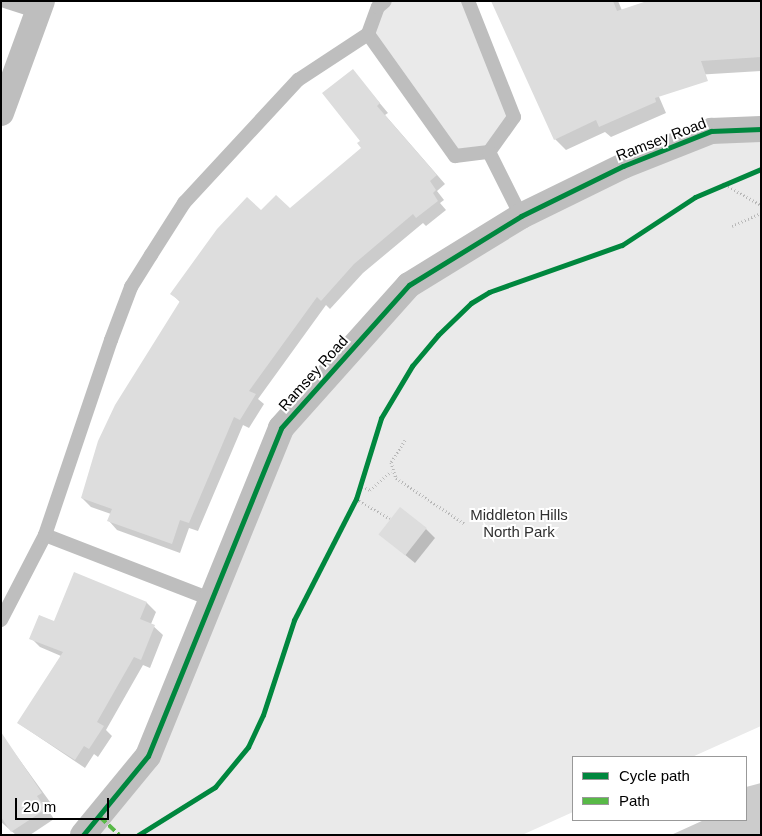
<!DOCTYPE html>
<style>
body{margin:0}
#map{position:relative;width:762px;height:836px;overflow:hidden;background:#fff;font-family:Arial,sans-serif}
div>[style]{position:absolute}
.green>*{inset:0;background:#eaeaea}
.shadow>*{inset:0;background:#0003}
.building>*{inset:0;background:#ddd;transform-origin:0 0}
.path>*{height:3px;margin-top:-1.5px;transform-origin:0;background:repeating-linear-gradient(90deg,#b8b8b8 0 1px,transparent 0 3.5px)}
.lane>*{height:14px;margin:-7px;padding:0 7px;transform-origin:7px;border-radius:7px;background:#bebebe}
.street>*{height:26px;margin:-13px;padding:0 13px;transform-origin:13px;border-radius:13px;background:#bebebe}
.quiet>*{height:4px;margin-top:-2px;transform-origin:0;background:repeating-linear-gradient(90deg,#58b947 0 8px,transparent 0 12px)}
.cycleway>*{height:5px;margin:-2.5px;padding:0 2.5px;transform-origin:2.5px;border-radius:2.5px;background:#00873e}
span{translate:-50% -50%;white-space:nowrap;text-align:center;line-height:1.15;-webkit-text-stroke:4px #fff;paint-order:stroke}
.street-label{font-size:15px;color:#000}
.park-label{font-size:15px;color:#303030}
.frame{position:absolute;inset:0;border:2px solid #000;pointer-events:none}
.legend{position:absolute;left:572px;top:756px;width:175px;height:65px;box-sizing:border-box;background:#fff;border:1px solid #999;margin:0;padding:6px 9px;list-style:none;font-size:15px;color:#000}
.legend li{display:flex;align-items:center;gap:10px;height:25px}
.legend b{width:25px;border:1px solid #999}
.scale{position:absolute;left:15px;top:798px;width:94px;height:22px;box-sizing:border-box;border:2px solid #000;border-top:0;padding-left:6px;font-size:15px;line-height:18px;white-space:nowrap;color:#000;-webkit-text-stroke:4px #fff;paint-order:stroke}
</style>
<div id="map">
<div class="green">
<div style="clip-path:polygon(385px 1px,468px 1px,514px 117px,489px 152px,455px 156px,368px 34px)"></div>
<div style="clip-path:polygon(761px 129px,761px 726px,692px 757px,573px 757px,573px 812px,522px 835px,93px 835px,148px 756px,281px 428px,409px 285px,623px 166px)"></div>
</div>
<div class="shadow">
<div style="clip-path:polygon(492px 1px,618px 1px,666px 113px,611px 137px,605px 132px,566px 150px,555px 139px)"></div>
<div style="clip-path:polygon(662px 1px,761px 1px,761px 71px,695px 75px)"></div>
<div style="clip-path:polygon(353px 71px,388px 113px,385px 115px,445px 184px,437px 191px,444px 200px,440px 203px,446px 210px,426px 226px,423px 223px,363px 273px,330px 309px,326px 305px,258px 399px,264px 404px,249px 428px,243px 425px,198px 531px,189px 528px,180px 553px,117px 530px,109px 521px,111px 514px,91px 507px,82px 498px,180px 302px,172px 294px,261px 212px,290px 210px,362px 148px)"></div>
<div style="clip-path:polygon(426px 529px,435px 538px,415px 563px,380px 534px)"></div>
<div style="clip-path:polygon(75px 574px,147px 603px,156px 612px,151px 624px,163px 635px,150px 668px,143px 665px,106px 730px,112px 736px,98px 757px,94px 754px,85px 768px,18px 723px,61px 656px,40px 647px,31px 638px,55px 623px)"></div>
<div style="clip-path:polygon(6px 741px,50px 802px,45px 806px,54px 819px,30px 835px,16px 835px,1px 822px,1px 745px)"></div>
<div style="clip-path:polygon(761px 783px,761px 835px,671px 835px,704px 820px,746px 820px,746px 787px)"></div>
</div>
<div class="building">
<div style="clip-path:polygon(491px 1px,613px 1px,617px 11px,647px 1px,761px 1px,761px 57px,701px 61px,708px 81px,655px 98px,656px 102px,599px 127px,596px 120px,554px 140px)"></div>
<div style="clip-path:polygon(353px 69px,380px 103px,377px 106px,437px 175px,430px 181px,436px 190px,433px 193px,438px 201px,416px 218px,413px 214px,354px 264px,321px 301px,317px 297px,249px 391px,256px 394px,240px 420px,234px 417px,189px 523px,180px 520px,172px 544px,107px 521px,112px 509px,81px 498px,98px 441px,115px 405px,180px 301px,170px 294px,217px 229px,247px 197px,261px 210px,276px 195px,290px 208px,361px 148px,357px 143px,360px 141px,322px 93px)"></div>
<div style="left:400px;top:507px;width:34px;height:35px;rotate:38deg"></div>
<div style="clip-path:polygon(74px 572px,147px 602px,140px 619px,155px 625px,141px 660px,134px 657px,97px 722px,104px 726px,89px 749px,84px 746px,75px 760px,17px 723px,63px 652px,29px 639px,39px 615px,54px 621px)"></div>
<div style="clip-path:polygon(1px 732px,42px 793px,37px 796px,46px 809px,11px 832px,1px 817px)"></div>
</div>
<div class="path">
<div style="left:722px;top:183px;width:45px;rotate:29.4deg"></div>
<div style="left:732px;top:226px;width:32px;rotate:-24deg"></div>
<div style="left:405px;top:440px;width:26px;rotate:122deg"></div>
<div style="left:391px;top:462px;width:17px;rotate:73deg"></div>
<div style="left:396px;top:478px;width:83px;rotate:33.7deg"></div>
<div style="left:359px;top:485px;width:12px;rotate:24deg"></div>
<div style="left:370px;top:490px;width:28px;rotate:-42deg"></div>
<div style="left:356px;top:499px;width:39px;rotate:30deg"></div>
</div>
<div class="lane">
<div style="left:5px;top:1px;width:35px;rotate:18deg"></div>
<div style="left:368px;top:34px;width:150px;rotate:54.5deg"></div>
<div style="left:455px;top:156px;width:34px;rotate:-7deg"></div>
<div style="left:489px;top:152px;width:43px;rotate:-54.5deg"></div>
<div style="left:514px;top:117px;width:125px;rotate:-111.6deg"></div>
<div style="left:489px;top:152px;width:72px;rotate:63.4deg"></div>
<div style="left:45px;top:535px;width:180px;rotate:21.2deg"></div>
<div style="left:1px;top:620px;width:96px;rotate:-62.6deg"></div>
<div style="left:45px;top:535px;width:206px;rotate:-71.3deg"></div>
<div style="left:111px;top:340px;width:57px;rotate:-69.3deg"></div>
<div style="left:131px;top:287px;width:38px;rotate:-58deg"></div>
<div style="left:151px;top:255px;width:62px;rotate:-57.6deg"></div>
<div style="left:184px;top:203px;width:168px;rotate:-47.2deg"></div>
<div style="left:298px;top:80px;width:84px;rotate:-33.3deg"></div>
<div style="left:368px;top:34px;width:29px;rotate:-70deg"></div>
<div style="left:378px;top:7px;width:9px;rotate:-41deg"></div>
</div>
<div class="street">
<div style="left:1px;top:113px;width:119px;rotate:-69.9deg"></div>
<div style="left:83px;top:835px;width:102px;rotate:-50.6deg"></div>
<div style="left:148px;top:756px;width:354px;rotate:-67.9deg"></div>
<div style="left:281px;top:428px;width:192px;rotate:-48.2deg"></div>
<div style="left:409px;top:285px;width:132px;rotate:-31.6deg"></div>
<div style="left:521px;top:216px;width:114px;rotate:-26.1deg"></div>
<div style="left:623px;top:166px;width:95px;rotate:-21.7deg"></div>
<div style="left:711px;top:131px;width:50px;rotate:-2.3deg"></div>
</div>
<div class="quiet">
<div style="left:100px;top:817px;width:26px;rotate:43deg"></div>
</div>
<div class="cycleway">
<div style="left:83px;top:835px;width:102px;rotate:-50.6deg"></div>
<div style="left:148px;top:756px;width:354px;rotate:-67.9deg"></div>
<div style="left:281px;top:428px;width:192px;rotate:-48.2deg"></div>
<div style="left:409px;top:285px;width:132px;rotate:-31.6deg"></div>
<div style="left:521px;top:216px;width:114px;rotate:-26.1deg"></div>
<div style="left:623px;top:166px;width:95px;rotate:-21.7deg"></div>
<div style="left:711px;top:131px;width:50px;rotate:-2.3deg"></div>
<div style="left:138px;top:835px;width:91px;rotate:-31.9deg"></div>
<div style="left:215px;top:787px;width:52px;rotate:-50.5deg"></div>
<div style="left:248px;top:747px;width:35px;rotate:-65deg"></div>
<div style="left:263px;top:715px;width:100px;rotate:-71.9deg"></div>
<div style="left:294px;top:620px;width:136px;rotate:-62.9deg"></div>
<div style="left:356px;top:499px;width:85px;rotate:-72.8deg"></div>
<div style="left:381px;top:418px;width:61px;rotate:-59.2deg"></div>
<div style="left:412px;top:366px;width:40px;rotate:-50deg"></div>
<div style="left:438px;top:335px;width:46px;rotate:-44.1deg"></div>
<div style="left:471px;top:303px;width:21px;rotate:-31deg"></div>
<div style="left:489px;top:292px;width:141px;rotate:-19.5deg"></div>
<div style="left:622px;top:245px;width:87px;rotate:-33.3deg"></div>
<div style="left:695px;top:197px;width:72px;rotate:-23deg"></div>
</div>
<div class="street-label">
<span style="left:661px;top:139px;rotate:-21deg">Ramsey Road</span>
<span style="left:313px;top:373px;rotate:-48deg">Ramsey Road</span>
</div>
<div class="park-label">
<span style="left:519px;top:523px">Middleton Hills<br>North Park</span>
</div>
<div class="frame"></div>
<ul class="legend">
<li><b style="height:6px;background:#00873e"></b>Cycle path</li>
<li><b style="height:6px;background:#58b947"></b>Path</li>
</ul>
<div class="scale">20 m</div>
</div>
